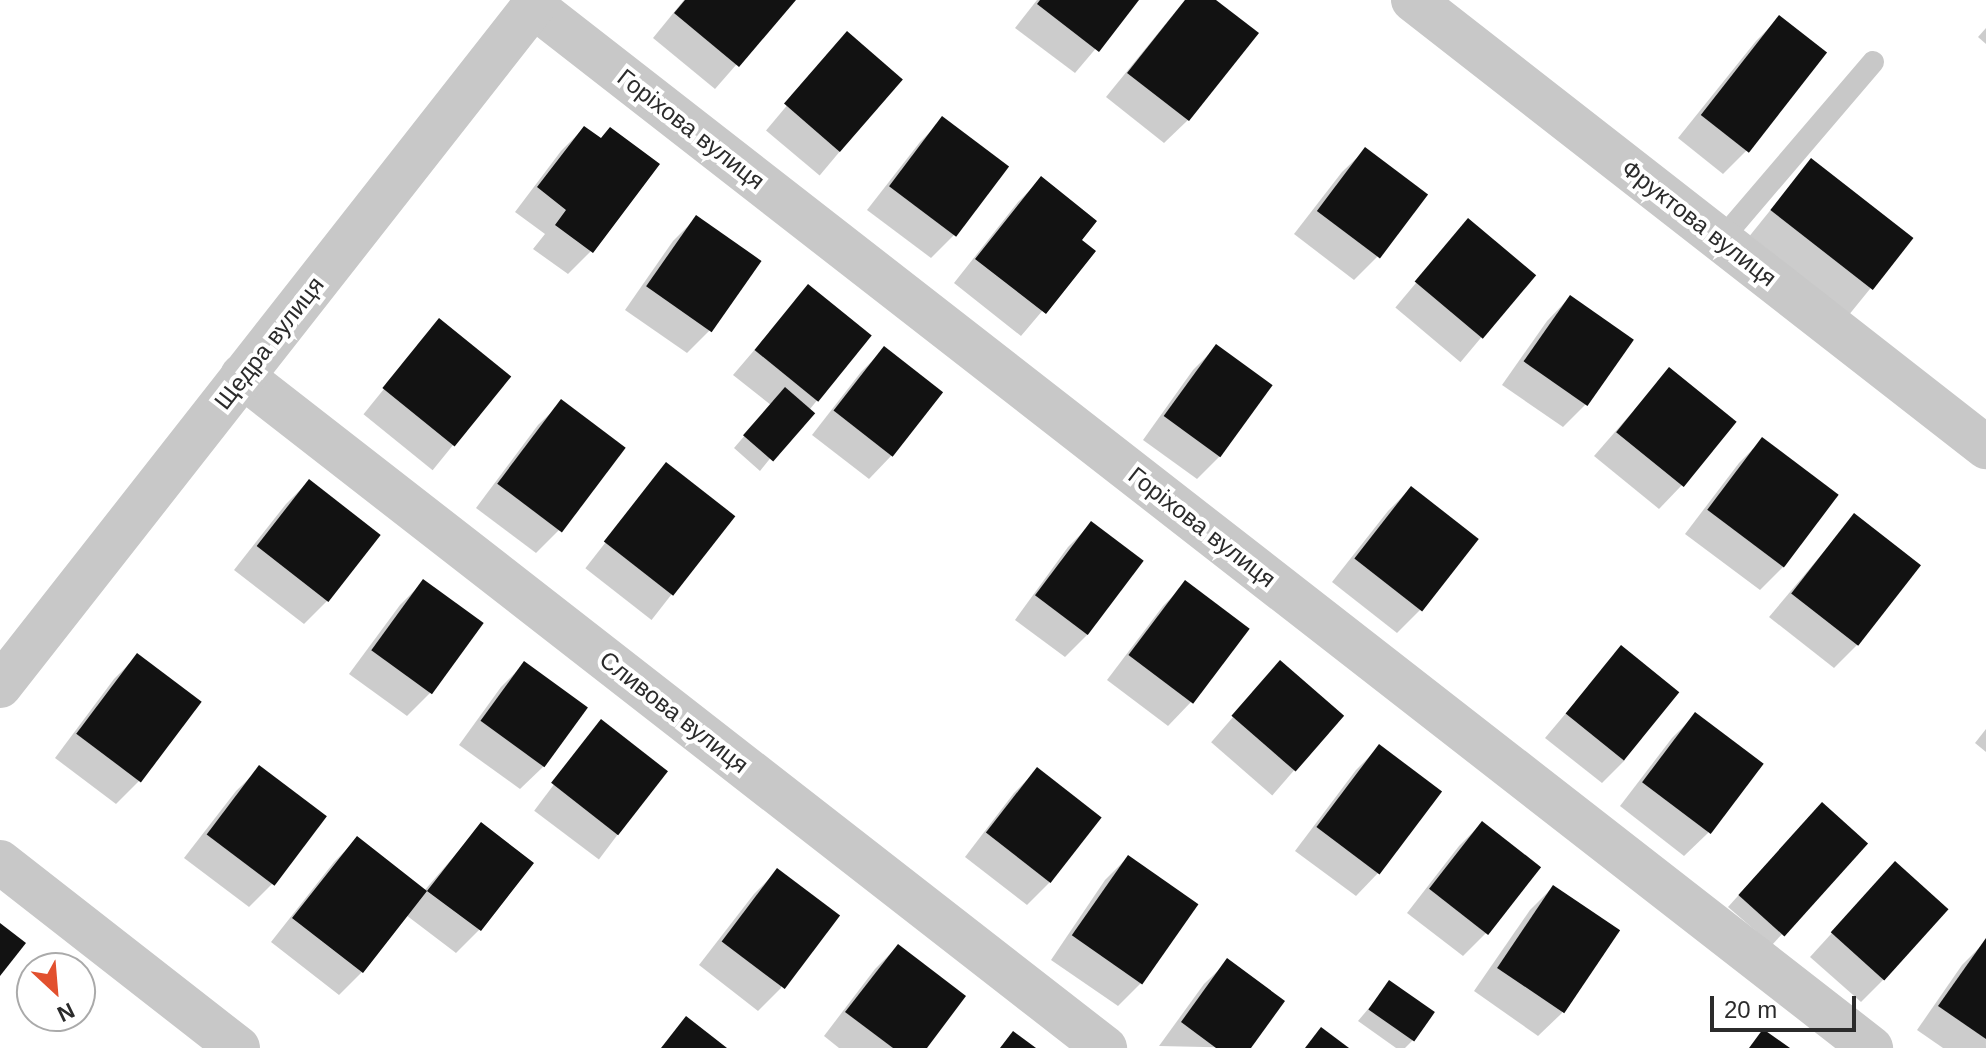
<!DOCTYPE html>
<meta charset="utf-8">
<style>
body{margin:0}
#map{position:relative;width:1986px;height:1048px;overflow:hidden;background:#fff;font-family:Arial,sans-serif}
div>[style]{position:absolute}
.shadow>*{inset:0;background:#0003;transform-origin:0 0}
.building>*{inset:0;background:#121212;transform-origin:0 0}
.service>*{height:22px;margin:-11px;padding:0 11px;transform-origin:11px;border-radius:11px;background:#c8c8c8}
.minor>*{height:44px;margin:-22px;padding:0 22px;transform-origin:22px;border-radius:22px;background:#c8c8c8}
span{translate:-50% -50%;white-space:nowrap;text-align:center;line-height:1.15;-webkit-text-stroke:8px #fff;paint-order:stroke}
.street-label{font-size:24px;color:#2b2b2b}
.north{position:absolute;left:16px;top:952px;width:80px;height:80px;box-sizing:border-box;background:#fff;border:2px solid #aaa;border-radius:50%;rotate:154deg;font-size:22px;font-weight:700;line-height:32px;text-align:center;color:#2b2b2b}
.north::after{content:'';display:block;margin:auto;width:28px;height:36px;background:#e2502e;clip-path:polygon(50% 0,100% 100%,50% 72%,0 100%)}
.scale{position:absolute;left:1710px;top:996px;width:146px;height:36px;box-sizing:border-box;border:4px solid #2b2b2b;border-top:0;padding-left:10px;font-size:24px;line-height:28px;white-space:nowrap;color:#2b2b2b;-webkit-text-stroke:6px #fff;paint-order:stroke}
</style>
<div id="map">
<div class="shadow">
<div style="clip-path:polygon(684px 0,793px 0,715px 89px,653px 38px)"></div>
<div style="clip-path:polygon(1037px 0,1137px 0,1075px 73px,1015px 28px)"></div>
<div style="clip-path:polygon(1185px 0,1213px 0,1188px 120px,1164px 143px,1106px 97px)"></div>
<div style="clip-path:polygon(1779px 18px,1824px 54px,1746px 151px,1723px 174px,1678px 138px,1756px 41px)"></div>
<div style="clip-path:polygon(1986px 28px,1986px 44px,1978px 37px)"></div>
<div style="left:847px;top:34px;width:70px;height:126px;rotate:40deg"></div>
<div style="clip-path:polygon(943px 119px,954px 235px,931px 258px,867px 210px,920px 142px)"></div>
<div style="clip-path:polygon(584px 128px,591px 251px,568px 274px,533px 249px,545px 234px,515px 212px,561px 151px)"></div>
<div style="clip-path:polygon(1366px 149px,1377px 257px,1354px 280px,1294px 234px,1342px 172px)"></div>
<div style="left:1811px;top:160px;width:127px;height:97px;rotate:39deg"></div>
<div style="clip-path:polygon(1041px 179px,1079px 240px,1093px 251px,1021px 336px,954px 283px,1018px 202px)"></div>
<div style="clip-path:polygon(696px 218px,710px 330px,687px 353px,625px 310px,673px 241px)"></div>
<div style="left:1468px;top:221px;width:85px;height:113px;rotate:40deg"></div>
<div style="clip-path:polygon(808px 287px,869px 336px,760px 471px,734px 448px,771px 405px,733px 375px)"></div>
<div style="clip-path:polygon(1570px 297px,1586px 404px,1563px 427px,1502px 385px,1547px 321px)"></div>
<div style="left:439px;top:321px;width:89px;height:120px;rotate:39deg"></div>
<div style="clip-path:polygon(1216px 347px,1220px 456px,1197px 479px,1143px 440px,1193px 370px)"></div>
<div style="clip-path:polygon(884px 349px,892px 455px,869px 479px,812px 435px,861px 372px)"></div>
<div style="clip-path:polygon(1669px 370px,1682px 485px,1659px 509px,1594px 456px)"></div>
<div style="clip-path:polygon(562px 402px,622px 448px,559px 530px,536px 553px,476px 508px,538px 425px)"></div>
<div style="clip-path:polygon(1762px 440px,1783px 567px,1760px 590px,1685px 534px,1739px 463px)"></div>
<div style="left:666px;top:465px;width:84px;height:131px;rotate:38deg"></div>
<div style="clip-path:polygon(309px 481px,327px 601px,304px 624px,234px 570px,286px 504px)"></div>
<div style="clip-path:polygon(1411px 488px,1420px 610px,1397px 633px,1332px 582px,1388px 511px)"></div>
<div style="clip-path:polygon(1854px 516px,1857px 645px,1834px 668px,1769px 617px)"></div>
<div style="clip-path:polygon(1091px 524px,1088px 634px,1065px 657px,1015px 620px,1068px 547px)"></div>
<div style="clip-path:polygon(423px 582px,481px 624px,430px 693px,407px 716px,349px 674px,400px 605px)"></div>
<div style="clip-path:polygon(1186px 583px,1191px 702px,1168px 726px,1107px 680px,1163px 606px)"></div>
<div style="clip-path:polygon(1621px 648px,1625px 760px,1602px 783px,1545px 738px)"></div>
<div style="clip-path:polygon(137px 656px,199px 702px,139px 781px,116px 804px,55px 758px,114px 679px)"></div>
<div style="left:1280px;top:663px;width:81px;height:105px;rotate:41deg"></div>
<div style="clip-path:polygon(524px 664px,544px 766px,520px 789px,459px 745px,501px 687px)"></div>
<div style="clip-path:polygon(1695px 715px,1708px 833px,1684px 856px,1620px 806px,1672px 738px)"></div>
<div style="left:601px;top:722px;width:81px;height:111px;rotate:37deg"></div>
<div style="clip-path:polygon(1986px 729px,1986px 752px,1975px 743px)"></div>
<div style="clip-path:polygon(1379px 747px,1379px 872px,1356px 896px,1295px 851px,1356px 770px)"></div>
<div style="clip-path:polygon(260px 768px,272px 884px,249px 907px,184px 858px,236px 791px)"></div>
<div style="clip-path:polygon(1037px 770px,1050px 882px,1027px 905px,965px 857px,1014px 793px)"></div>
<div style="clip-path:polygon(1810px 816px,1865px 844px,1772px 945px,1728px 907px)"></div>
<div style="clip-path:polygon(1482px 823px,1486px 933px,1463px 956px,1407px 913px,1459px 846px)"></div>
<div style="clip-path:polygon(481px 825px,531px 864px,479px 930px,456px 953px,406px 915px,362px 972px,339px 995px,271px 942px,334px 862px,357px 839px,424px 891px)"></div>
<div style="clip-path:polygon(1128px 857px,1196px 904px,1141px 983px,1118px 1006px,1051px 960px,1105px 880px)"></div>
<div style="clip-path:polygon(1895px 864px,1884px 979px,1861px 1002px,1810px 957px)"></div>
<div style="clip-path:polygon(777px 871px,781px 988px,758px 1011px,699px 965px,754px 894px)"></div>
<div style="clip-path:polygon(1553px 887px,1562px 1013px,1538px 1036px,1474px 991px,1530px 910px)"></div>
<div style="clip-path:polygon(1985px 942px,1986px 1048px,1943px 1048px,1917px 1030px,1962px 965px)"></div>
<div style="clip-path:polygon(898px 946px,924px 1048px,839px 1048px,824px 1036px,875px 969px)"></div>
<div style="clip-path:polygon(1228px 961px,1248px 1048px,1159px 1046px,1204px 984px)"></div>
<div style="clip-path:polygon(1390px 983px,1413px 1040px,1405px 1048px,1396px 1048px,1358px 1021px)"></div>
</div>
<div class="building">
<div style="clip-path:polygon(685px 0,796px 0,739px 67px,674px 13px)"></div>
<div style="clip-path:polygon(1040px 0,1139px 0,1099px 52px,1037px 4px)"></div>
<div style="clip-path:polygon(1185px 0,1216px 0,1259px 33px,1189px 121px,1127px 73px)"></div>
<div style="left:1779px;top:15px;width:61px;height:127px;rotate:38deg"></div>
<div style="left:847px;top:31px;width:74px;height:96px;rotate:41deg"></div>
<div style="left:942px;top:116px;width:84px;height:88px;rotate:37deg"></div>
<div style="clip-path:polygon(584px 126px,601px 138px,610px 127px,660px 164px,593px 253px,555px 225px,566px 210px,537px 187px)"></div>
<div style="left:1365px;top:147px;width:79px;height:80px;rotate:37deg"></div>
<div style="left:1811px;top:158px;width:130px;height:66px;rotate:38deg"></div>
<div style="clip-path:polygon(1041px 176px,1097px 221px,1082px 240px,1096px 251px,1046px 314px,975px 259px)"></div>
<div style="left:696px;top:215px;width:80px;height:87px;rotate:35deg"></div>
<div style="left:1468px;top:218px;width:89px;height:83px;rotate:40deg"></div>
<div style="left:808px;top:284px;width:82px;height:85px;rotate:39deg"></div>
<div style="left:1570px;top:295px;width:78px;height:81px;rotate:35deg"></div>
<div style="left:439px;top:318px;width:93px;height:90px;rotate:39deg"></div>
<div style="left:1216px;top:344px;width:70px;height:89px;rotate:36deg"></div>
<div style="left:884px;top:346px;width:75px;height:82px;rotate:38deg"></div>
<div style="left:1669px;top:367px;width:87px;height:84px;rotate:39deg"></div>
<div style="left:785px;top:387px;width:40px;height:64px;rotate:41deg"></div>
<div style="left:561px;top:399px;width:81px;height:106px;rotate:37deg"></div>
<div style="left:1762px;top:437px;width:96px;height:91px;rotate:37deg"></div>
<div style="left:666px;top:462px;width:88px;height:101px;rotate:38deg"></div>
<div style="left:309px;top:479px;width:91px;height:85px;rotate:38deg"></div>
<div style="left:1411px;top:486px;width:86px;height:92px;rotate:38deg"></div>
<div style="left:1854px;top:513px;width:85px;height:102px;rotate:38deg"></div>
<div style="left:1091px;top:521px;width:66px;height:93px;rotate:37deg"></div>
<div style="left:423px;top:579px;width:75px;height:88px;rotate:36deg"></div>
<div style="left:1185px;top:580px;width:81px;height:94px;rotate:37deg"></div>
<div style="left:1621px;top:645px;width:75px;height:88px;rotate:39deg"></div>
<div style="left:137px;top:653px;width:81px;height:101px;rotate:37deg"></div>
<div style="left:1280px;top:660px;width:85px;height:74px;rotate:41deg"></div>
<div style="left:524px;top:661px;width:79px;height:74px;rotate:36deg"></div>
<div style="left:1695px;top:712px;width:86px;height:88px;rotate:37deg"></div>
<div style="left:601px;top:719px;width:85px;height:81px;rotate:38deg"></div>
<div style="left:1379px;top:744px;width:79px;height:104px;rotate:37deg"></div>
<div style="left:259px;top:765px;width:85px;height:87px;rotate:37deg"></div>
<div style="left:1037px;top:767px;width:82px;height:83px;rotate:38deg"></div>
<div style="left:1822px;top:802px;width:62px;height:125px;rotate:42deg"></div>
<div style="left:1482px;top:821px;width:75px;height:86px;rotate:38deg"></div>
<div style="clip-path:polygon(481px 822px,534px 863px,481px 931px,427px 891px,363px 973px,292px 918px,357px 836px,427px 891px)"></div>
<div style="left:1128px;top:855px;width:86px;height:98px;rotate:35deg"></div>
<div style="left:1895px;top:861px;width:72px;height:96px;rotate:42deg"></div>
<div style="left:777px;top:868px;width:79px;height:92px;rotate:37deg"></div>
<div style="left:1553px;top:885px;width:81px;height:100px;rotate:34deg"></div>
<div style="clip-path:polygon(0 923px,26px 943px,0 976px)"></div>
<div style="clip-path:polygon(1986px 938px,1986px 1039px,1938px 1006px)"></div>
<div style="clip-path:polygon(898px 944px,966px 996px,927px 1048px,893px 1048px,845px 1012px)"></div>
<div style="clip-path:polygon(1227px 958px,1285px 1001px,1251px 1048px,1216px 1048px,1181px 1022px)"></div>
<div style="left:1389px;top:980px;width:56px;height:36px;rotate:35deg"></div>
<div style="clip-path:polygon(686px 1016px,727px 1048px,661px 1048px)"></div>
<div style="clip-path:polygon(1321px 1027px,1349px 1048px,1305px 1048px)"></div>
<div style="clip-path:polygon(1763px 1029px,1790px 1048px,1749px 1048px)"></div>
<div style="clip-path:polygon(1013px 1031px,1036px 1048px,1000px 1048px)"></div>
</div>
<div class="service">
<div style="left:1721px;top:240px;width:234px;rotate:-49.5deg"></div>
</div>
<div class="minor">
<div style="left:1413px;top:0;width:727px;rotate:37.96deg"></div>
<div style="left:533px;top:6px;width:1696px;rotate:37.91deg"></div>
<div style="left:242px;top:376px;width:1094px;rotate:37.91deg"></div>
<div style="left:0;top:686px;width:872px;rotate:-51.89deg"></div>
<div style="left:0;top:862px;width:302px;rotate:38deg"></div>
</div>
<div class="street-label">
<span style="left:691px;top:129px;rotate:38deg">Горіхова вулиця</span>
<span style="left:1699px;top:223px;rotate:38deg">Фруктова вулиця</span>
<span style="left:269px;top:343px;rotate:-52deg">Щедра вулиця</span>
<span style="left:1202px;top:527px;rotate:38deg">Горіхова вулиця</span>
<span style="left:674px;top:712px;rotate:38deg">Сливова вулиця</span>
</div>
<div class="north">N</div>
<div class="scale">20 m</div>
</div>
